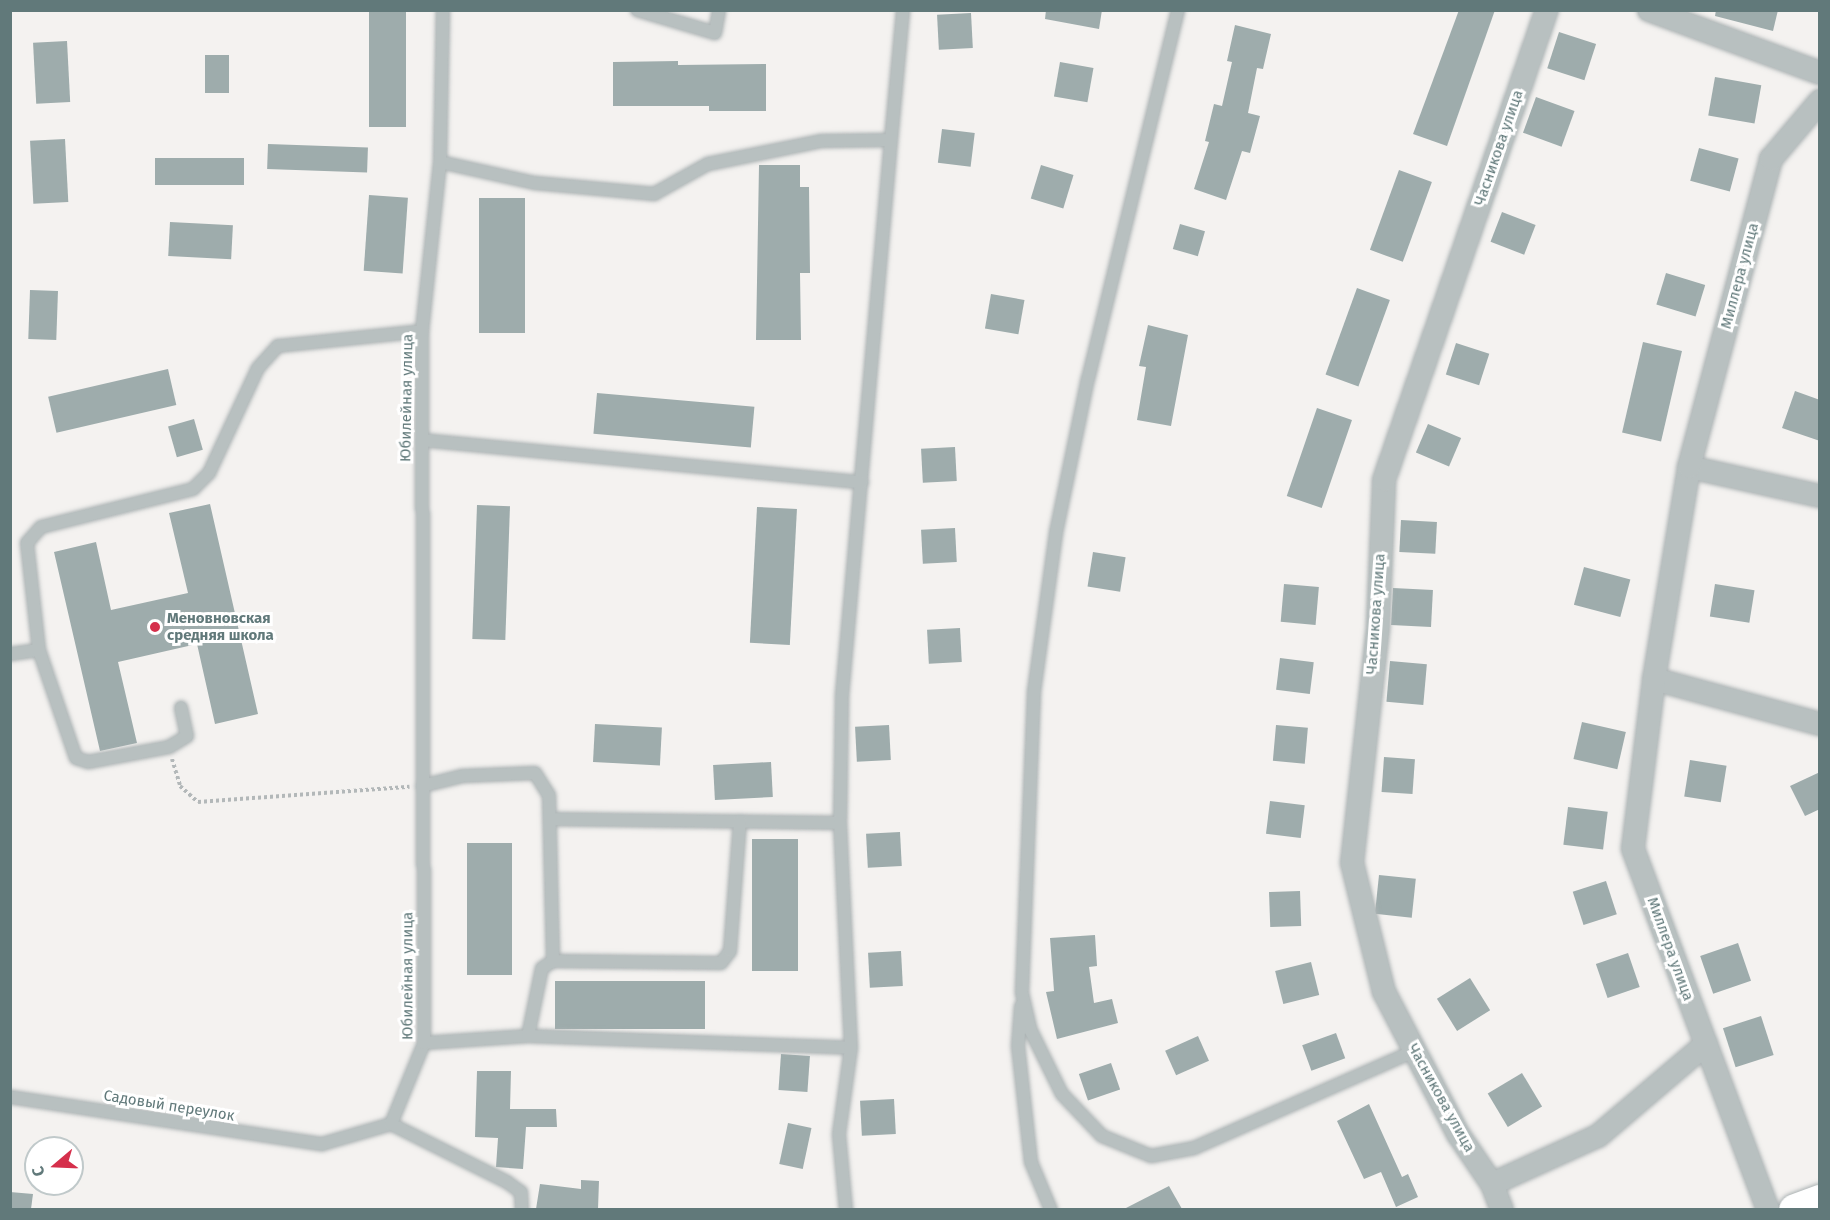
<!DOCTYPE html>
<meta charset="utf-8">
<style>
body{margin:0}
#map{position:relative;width:1830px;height:1220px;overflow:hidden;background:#f4f2f0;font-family:"Fira Sans",sans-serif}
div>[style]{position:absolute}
.building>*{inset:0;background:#9eacac;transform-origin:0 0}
.path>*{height:4px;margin-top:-2px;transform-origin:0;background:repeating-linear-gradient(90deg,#b3b8b9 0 3px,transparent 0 6px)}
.roads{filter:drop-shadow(0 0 2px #acb3b4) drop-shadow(0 0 2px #acb3b4)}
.service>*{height:12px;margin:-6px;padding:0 6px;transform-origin:6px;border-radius:6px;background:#b8c0c0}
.minor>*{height:22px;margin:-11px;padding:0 11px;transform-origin:11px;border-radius:11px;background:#b8c0c0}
.trunk>*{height:33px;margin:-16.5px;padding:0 16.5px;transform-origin:16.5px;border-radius:16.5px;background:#fff}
.dots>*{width:16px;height:16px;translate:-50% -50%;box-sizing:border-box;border:3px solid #fff;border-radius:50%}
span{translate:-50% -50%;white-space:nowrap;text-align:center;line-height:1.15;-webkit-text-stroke:6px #fff;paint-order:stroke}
.street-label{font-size:15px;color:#61797a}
.poi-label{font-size:15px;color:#61797a;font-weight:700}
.left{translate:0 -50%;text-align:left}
.frame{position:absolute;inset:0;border:12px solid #61797a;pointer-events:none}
.north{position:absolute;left:24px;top:1136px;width:60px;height:60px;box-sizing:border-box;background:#fff;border:2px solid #c0c9ca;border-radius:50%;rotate:251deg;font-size:16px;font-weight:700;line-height:24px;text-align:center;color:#61797a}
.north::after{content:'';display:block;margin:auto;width:21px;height:27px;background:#d52f4b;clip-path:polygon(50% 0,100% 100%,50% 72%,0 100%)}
</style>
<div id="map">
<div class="building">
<div style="left:369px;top:10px;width:37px;height:117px"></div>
<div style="clip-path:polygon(1046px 10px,1102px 10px,1099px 29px,1045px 19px)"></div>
<div style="clip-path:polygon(1459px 10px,1495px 10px,1447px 146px,1413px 134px)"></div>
<div style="clip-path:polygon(1716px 10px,1778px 10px,1773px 31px,1715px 16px)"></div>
<div style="left:971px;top:13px;width:35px;height:34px;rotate:87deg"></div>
<div style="clip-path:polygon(1235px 25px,1271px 34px,1263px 69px,1257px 68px,1248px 113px,1260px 116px,1250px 153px,1242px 151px,1226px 200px,1194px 189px,1209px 142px,1205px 141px,1214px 104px,1222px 106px,1232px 62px,1227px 61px)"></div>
<div style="left:1559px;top:32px;width:39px;height:38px;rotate:18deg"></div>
<div style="left:67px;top:41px;width:61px;height:34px;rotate:87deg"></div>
<div style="left:205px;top:55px;width:24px;height:38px"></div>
<div style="clip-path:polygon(678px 61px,678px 65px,766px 64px,766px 111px,709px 111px,709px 106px,613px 106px,613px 62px)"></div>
<div style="left:1060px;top:62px;width:34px;height:35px;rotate:10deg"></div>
<div style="left:1715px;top:77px;width:47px;height:39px;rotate:10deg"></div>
<div style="left:1536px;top:97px;width:41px;height:38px;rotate:20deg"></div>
<div style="left:942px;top:129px;width:33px;height:34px;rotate:7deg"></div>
<div style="left:65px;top:139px;width:63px;height:35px;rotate:87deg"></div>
<div style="left:268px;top:144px;width:100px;height:25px;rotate:2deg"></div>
<div style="left:1699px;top:148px;width:41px;height:34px;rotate:15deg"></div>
<div style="left:155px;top:158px;width:89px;height:27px"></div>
<div style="clip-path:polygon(759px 165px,800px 165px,800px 187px,809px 187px,810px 273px,800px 273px,801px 340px,756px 340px)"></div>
<div style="left:1041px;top:165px;width:34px;height:35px;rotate:17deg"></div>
<div style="left:1399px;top:170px;width:35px;height:85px;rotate:20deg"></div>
<div style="left:369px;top:195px;width:39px;height:76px;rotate:4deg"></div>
<div style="left:479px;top:198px;width:46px;height:135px"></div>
<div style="left:1502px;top:212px;width:36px;height:32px;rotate:21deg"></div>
<div style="left:170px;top:222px;width:63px;height:34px;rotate:3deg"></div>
<div style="left:1180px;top:224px;width:26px;height:26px;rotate:16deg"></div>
<div style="left:1666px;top:273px;width:41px;height:33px;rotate:17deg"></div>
<div style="left:1357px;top:288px;width:35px;height:92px;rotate:20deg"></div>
<div style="left:30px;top:290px;width:28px;height:49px;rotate:2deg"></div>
<div style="left:991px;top:294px;width:34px;height:35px;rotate:10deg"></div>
<div style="clip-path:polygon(1148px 325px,1188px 335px,1171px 426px,1137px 420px,1146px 367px,1139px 366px)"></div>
<div style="left:1643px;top:342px;width:40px;height:93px;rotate:13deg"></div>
<div style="left:1456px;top:343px;width:35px;height:33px;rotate:18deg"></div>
<div style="left:168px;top:369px;width:37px;height:123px;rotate:77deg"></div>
<div style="clip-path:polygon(1795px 391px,1820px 400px,1820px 441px,1782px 428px)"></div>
<div style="left:597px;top:393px;width:158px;height:41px;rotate:5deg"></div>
<div style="left:1317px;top:408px;width:37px;height:93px;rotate:19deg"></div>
<div style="left:194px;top:419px;width:32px;height:27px;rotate:74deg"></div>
<div style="left:1428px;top:424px;width:36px;height:31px;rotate:23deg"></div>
<div style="left:955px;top:447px;width:34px;height:34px;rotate:87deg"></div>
<div style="clip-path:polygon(210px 504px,258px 714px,215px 724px,197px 644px,118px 662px,137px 743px,100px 751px,54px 552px,96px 542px,111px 610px,188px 593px,169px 513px)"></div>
<div style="left:477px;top:505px;width:33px;height:134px;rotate:2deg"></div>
<div style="left:757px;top:507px;width:40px;height:136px;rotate:3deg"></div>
<div style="left:1401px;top:520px;width:36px;height:32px;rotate:3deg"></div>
<div style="left:955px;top:528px;width:34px;height:34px;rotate:87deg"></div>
<div style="left:1093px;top:552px;width:33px;height:35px;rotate:9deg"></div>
<div style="left:1584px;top:567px;width:48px;height:39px;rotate:15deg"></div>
<div style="left:1284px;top:584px;width:35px;height:38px;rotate:5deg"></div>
<div style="left:1715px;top:584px;width:40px;height:33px;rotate:9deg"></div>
<div style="left:1393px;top:588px;width:40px;height:37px;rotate:3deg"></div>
<div style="left:960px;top:628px;width:34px;height:33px;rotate:87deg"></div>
<div style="left:1280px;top:658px;width:34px;height:32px;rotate:7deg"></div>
<div style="left:1390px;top:661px;width:37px;height:41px;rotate:5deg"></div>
<div style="left:1582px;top:722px;width:45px;height:38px;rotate:13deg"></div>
<div style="left:595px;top:724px;width:67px;height:38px;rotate:3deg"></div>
<div style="left:889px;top:725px;width:35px;height:34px;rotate:87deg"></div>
<div style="left:1276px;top:725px;width:32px;height:36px;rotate:5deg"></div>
<div style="left:1384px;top:757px;width:31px;height:35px;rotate:4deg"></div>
<div style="left:1690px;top:760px;width:37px;height:37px;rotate:9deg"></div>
<div style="left:771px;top:762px;width:35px;height:58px;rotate:87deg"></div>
<div style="clip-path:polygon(1820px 772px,1820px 809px,1805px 816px,1790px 786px)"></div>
<div style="left:1270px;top:801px;width:35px;height:33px;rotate:7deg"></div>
<div style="left:1568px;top:807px;width:40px;height:38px;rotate:7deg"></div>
<div style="left:900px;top:832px;width:34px;height:34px;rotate:87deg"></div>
<div style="left:752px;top:839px;width:46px;height:132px"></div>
<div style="left:512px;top:843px;width:132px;height:45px;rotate:90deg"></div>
<div style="left:1379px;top:875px;width:37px;height:39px;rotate:6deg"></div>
<div style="left:1606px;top:881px;width:35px;height:35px;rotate:72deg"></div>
<div style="left:1300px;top:891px;width:35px;height:31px;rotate:88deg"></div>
<div style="clip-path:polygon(1095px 935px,1097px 966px,1089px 967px,1094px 1003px,1112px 999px,1118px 1023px,1057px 1039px,1046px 992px,1054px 991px,1050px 938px)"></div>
<div style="left:1738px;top:943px;width:40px;height:40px;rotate:71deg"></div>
<div style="left:901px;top:951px;width:35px;height:33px;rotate:87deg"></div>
<div style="left:1628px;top:953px;width:36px;height:34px;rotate:71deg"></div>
<div style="left:1311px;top:962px;width:34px;height:37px;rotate:76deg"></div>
<div style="left:1470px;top:978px;width:38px;height:39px;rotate:58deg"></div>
<div style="left:555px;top:981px;width:150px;height:48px"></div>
<div style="left:1761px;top:1016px;width:41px;height:40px;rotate:72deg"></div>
<div style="left:1336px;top:1033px;width:27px;height:36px;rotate:70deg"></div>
<div style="left:1198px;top:1036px;width:27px;height:36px;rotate:66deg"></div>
<div style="left:781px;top:1054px;width:29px;height:36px;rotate:4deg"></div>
<div style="left:1111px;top:1063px;width:28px;height:34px;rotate:71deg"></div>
<div style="clip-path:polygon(477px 1071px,511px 1071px,510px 1109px,556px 1109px,557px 1127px,526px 1127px,523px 1169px,496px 1167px,498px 1138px,475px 1137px)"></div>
<div style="left:1522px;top:1073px;width:39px;height:40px;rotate:59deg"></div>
<div style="left:894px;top:1099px;width:35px;height:34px;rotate:87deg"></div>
<div style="clip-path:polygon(1369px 1104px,1402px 1177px,1408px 1174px,1418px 1197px,1396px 1207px,1381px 1172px,1364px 1179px,1337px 1121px)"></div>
<div style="left:788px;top:1123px;width:24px;height:42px;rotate:12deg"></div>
<div style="clip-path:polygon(581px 1180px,599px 1181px,598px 1209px,536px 1209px,540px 1184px,581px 1189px)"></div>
<div style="clip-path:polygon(1169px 1186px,1182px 1209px,1124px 1209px)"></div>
<div style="clip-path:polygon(10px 1192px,33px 1194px,31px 1209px,10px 1209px)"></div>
</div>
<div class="path">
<div style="left:172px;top:759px;width:28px;rotate:73deg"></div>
<div style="left:180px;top:786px;width:24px;rotate:42deg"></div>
<div style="left:198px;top:802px;width:212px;rotate:-4.1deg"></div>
</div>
<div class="roads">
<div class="service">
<div style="left:637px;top:10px;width:81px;rotate:16.4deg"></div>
<div style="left:715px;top:33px;width:23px;rotate:-80deg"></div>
<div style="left:1178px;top:10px;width:379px;rotate:103.7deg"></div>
<div style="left:1088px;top:378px;width:158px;rotate:101.7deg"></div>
<div style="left:1056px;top:533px;width:161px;rotate:97.9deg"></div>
<div style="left:1034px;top:692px;width:301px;rotate:92.3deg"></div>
<div style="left:1022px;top:993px;width:39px;rotate:77deg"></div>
<div style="left:1031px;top:1031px;width:70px;rotate:63.8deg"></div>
<div style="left:1062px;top:1094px;width:58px;rotate:46.4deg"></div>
<div style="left:1102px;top:1136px;width:53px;rotate:22.2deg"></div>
<div style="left:1151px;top:1156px;width:44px;rotate:-10.5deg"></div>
<div style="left:1194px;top:1148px;width:240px;rotate:-23.8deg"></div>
<div style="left:891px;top:140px;width:131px;rotate:-84.7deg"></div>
<div style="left:440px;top:162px;width:97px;rotate:12.5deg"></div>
<div style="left:535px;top:183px;width:120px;rotate:5.3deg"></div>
<div style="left:654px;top:194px;width:62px;rotate:-29.1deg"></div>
<div style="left:708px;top:164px;width:115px;rotate:-11.5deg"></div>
<div style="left:821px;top:141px;width:70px;rotate:-0.8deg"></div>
<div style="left:891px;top:140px;width:558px;rotate:95.04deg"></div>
<div style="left:842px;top:696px;width:127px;rotate:90.9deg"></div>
<div style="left:840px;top:823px;width:289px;rotate:-179.2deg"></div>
<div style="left:422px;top:440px;width:442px;rotate:5.5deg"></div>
<div style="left:39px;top:650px;width:114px;rotate:71.1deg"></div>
<div style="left:76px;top:758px;width:13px;rotate:18deg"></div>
<div style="left:88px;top:762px;width:82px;rotate:-10.5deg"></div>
<div style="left:169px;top:747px;width:21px;rotate:-31deg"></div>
<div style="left:187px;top:736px;width:29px;rotate:-102deg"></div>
<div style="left:10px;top:654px;width:29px;rotate:-8deg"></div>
<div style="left:39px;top:650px;width:108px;rotate:-96.4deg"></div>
<div style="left:27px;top:543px;width:21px;rotate:-49deg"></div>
<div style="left:41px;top:527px;width:157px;rotate:-14deg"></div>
<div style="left:193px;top:489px;width:23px;rotate:-45deg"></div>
<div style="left:209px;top:473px;width:116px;rotate:-65deg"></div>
<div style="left:258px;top:368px;width:30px;rotate:-48deg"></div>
<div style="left:278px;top:346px;width:145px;rotate:-5.9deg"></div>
<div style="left:422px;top:786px;width:41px;rotate:-14deg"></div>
<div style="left:462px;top:776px;width:73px;rotate:-2.4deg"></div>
<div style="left:535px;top:773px;width:26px;rotate:58deg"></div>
<div style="left:549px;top:795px;width:166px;rotate:88.6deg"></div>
<div style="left:1021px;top:1006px;width:40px;rotate:94.3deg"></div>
<div style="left:1018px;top:1046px;width:117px;rotate:83.6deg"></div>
<div style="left:1031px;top:1162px;width:52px;rotate:67.4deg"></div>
<div style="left:528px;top:1036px;width:69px;rotate:-78.4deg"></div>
<div style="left:542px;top:968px;width:13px;rotate:-32deg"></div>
<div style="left:553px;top:961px;width:168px;rotate:0.7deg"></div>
<div style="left:721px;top:963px;width:15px;rotate:-53deg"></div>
<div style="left:730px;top:951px;width:130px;rotate:-85.6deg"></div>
<div style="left:424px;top:1043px;width:104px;rotate:-3.9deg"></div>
<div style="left:528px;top:1036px;width:323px;rotate:2.1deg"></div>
<div style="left:851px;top:1048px;width:225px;rotate:-92.8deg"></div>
<div style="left:10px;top:1097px;width:316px;rotate:8.6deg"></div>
<div style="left:322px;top:1144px;width:72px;rotate:-16.2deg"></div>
<div style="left:391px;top:1124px;width:87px;rotate:-67.8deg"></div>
<div style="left:424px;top:1043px;width:712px;rotate:-90.16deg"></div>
<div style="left:422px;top:331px;width:170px;rotate:-83.9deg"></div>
<div style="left:440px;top:162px;width:152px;rotate:-88.9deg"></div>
<div style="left:391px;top:1124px;width:130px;rotate:26.6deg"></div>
<div style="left:507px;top:1182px;width:17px;rotate:36deg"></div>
<div style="left:521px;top:1192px;width:18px;rotate:87deg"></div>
<div style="left:846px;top:1210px;width:76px;rotate:-95.3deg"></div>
<div style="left:839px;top:1134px;width:87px;rotate:-82.1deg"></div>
</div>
<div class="minor">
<div style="left:1649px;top:10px;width:182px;rotate:20.2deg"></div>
<div style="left:1689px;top:467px;width:134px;rotate:12.5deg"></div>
<div style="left:1654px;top:679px;width:172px;rotate:15.2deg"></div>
<div style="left:1492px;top:1184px;width:116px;rotate:-24.4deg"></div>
<div style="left:1598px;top:1136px;width:142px;rotate:-40.4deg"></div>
<div style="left:1502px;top:1210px;width:28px;rotate:-111deg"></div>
<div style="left:1492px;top:1184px;width:60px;rotate:-124.2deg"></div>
<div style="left:1458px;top:1134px;width:160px;rotate:-117.5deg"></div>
<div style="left:1384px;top:992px;width:133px;rotate:-103.9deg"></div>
<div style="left:1352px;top:863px;width:238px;rotate:-83.7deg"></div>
<div style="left:1378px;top:626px;width:146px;rotate:-87.6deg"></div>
<div style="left:1384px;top:480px;width:497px;rotate:-70.9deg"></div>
<div style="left:1768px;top:1210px;width:386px;rotate:-110.5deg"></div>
<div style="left:1633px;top:848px;width:170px;rotate:-82.9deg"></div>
<div style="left:1654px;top:679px;width:215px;rotate:-80.6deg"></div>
<div style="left:1689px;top:467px;width:319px;rotate:-75.1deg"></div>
<div style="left:1771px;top:159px;width:76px;rotate:-49.8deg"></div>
</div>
<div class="trunk">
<div style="left:1795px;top:1210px;width:27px;rotate:-20deg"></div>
</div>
</div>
<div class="dots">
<div style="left:155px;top:627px;background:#d52f4b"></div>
</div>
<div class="street-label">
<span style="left:1499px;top:148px;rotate:-71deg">Часникова улица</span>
<span style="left:1740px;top:276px;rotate:-75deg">Миллера улица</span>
<span style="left:407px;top:398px;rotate:-89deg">Юбилейная улица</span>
<span style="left:1376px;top:614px;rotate:-86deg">Часникова улица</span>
<span style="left:1670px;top:949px;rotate:70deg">Миллера улица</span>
<span style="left:408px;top:976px;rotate:-90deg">Юбилейная улица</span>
<span style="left:1441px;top:1098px;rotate:61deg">Часникова улица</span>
<span style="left:169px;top:1106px;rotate:9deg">Садовый переулок</span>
</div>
<div class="poi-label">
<span class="left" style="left:167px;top:627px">Меновновская<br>средняя школа</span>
</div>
<div class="frame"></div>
<div class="north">С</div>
</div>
